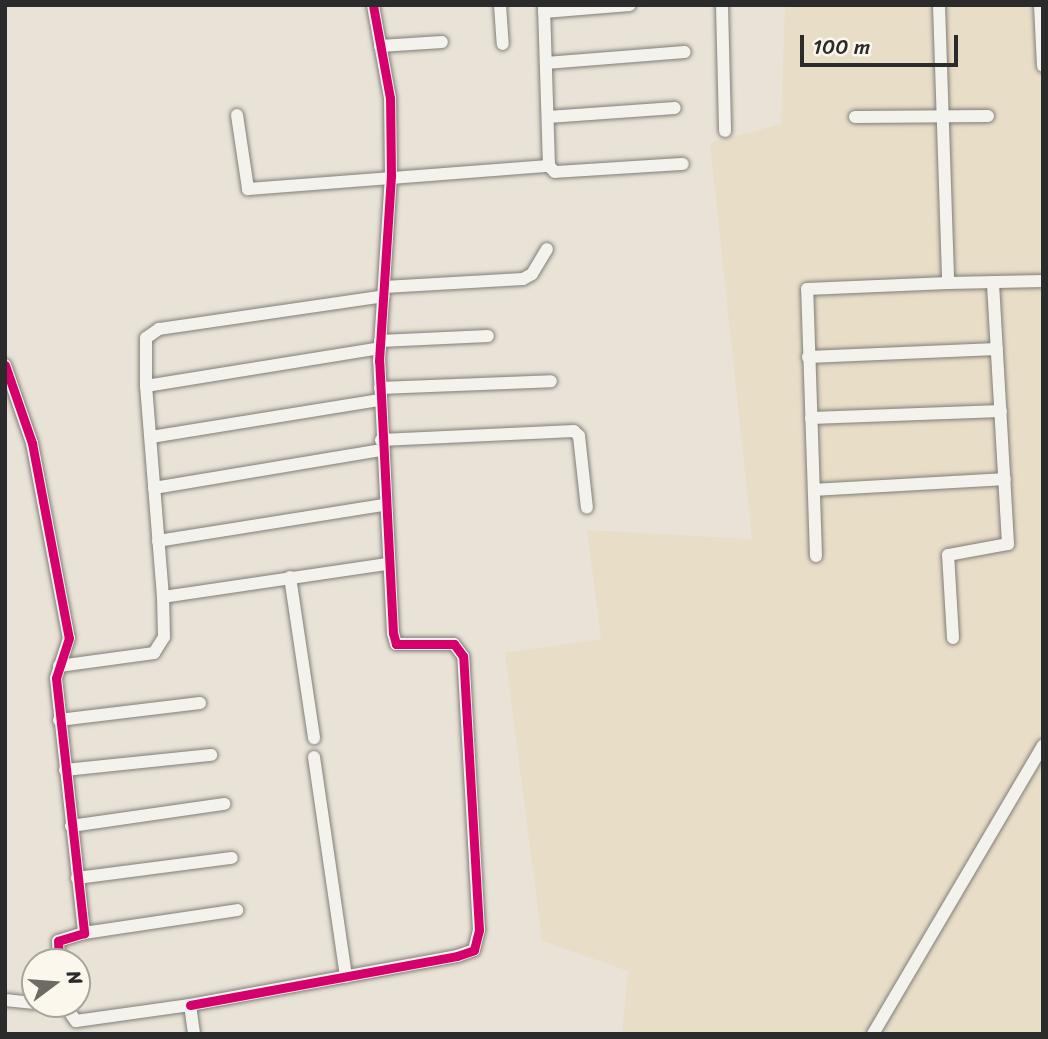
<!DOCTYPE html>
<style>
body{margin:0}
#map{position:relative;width:1048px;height:1039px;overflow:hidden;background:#e9e3d7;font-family:Sriracha,sans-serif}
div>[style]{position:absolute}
.built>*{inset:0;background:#e8dec8}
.roads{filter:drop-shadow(0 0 2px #807e78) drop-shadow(0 0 2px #807e78)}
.minor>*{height:12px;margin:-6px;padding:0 6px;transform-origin:6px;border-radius:6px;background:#f4f2ed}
.cycleway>*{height:9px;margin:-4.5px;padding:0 4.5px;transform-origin:4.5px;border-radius:4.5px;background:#d6006c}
span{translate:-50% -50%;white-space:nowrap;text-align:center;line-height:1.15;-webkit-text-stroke:7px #fbf7ec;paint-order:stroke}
.frame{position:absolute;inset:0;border:7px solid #2b2b2b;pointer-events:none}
.north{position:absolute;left:21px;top:948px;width:70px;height:70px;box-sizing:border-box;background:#fbf7ec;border:2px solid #a8a59f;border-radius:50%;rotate:74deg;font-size:19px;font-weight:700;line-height:28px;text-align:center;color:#2b2b2b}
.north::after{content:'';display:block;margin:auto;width:24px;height:32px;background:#6e6b67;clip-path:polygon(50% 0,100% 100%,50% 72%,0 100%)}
.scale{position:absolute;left:800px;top:35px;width:158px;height:32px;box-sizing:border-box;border:4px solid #2b2b2b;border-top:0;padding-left:9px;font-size:21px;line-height:24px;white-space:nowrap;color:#2b2b2b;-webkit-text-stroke:5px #fbf7ec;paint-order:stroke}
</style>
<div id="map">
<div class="built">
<div style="clip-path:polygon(785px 5px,1043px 5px,1043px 1034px,622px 1034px,628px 971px,542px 941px,505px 653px,601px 639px,587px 530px,752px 539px,710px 143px,781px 124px)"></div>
</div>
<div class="roads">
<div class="minor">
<div style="left:500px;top:5px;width:39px;rotate:86deg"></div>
<div style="left:722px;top:5px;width:126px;rotate:88.6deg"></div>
<div style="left:939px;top:5px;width:278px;rotate:88.1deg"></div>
<div style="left:948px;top:283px;width:95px;rotate:-1.2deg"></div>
<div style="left:1040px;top:5px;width:61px;rotate:87.2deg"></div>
<div style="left:544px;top:12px;width:86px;rotate:-4.7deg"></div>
<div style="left:380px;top:46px;width:62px;rotate:-3.7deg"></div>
<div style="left:546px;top:63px;width:139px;rotate:-4.5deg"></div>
<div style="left:237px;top:115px;width:75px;rotate:81.5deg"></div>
<div style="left:248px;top:189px;width:302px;rotate:-4.4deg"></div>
<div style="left:549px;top:166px;width:161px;rotate:-91.8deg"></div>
<div style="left:548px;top:117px;width:127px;rotate:-4.1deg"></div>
<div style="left:855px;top:117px;width:133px;rotate:-0.4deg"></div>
<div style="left:549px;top:166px;width:8px;rotate:45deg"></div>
<div style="left:555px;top:172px;width:128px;rotate:-3.6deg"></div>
<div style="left:384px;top:287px;width:139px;rotate:-3.3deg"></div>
<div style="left:523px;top:279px;width:10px;rotate:-29deg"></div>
<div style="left:532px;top:274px;width:29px;rotate:-59deg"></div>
<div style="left:380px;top:341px;width:108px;rotate:-2.7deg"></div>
<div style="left:808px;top:357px;width:189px;rotate:-2.4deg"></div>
<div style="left:5px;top:365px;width:83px;rotate:70.9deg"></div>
<div style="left:32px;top:443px;width:198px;rotate:79.3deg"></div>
<div style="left:69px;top:638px;width:42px;rotate:108deg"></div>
<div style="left:56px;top:678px;width:257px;rotate:83.7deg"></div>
<div style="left:84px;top:933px;width:27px;rotate:163deg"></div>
<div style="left:58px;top:941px;width:21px;rotate:87deg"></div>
<div style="left:146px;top:386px;width:237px;rotate:-9.2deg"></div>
<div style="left:380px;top:388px;width:171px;rotate:-2.3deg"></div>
<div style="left:811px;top:418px;width:190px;rotate:-2.1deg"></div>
<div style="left:151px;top:437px;width:232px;rotate:-9.2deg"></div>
<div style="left:381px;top:440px;width:193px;rotate:-2.7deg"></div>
<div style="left:574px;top:431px;width:7px;rotate:45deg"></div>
<div style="left:579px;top:436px;width:72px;rotate:83.7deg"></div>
<div style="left:154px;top:488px;width:231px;rotate:-9.5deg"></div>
<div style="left:814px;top:490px;width:191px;rotate:-3.3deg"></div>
<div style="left:158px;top:541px;width:229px;rotate:-9.1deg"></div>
<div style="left:816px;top:556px;width:267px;rotate:-91.9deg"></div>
<div style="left:807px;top:289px;width:141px;rotate:-2.4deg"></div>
<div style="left:290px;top:577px;width:163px;rotate:81.5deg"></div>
<div style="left:163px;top:597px;width:212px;rotate:-94.6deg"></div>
<div style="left:146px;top:386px;width:48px;rotate:-90deg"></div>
<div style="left:146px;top:338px;width:16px;rotate:-35deg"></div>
<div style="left:159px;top:329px;width:227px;rotate:-8.3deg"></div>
<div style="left:953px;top:638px;width:83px;rotate:-93.4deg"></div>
<div style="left:948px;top:555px;width:61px;rotate:-10.4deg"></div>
<div style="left:1008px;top:544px;width:262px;rotate:-93.3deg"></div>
<div style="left:59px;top:666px;width:96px;rotate:-7.8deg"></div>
<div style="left:154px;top:653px;width:19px;rotate:-58deg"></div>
<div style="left:164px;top:637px;width:40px;rotate:-91.4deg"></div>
<div style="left:163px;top:597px;width:226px;rotate:-8.4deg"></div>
<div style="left:59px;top:720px;width:142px;rotate:-6.9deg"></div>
<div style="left:314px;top:757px;width:222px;rotate:81.7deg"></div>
<div style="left:65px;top:770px;width:147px;rotate:-5.9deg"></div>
<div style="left:71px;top:826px;width:155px;rotate:-8.2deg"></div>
<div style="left:77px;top:878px;width:156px;rotate:-7.4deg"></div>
<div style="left:84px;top:933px;width:155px;rotate:-8.5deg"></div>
<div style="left:5px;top:1000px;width:30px;rotate:6deg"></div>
<div style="left:47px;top:1004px;width:17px;rotate:3deg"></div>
<div style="left:64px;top:1004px;width:21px;rotate:55deg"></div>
<div style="left:76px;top:1021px;width:115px;rotate:-8deg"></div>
<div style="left:190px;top:1005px;width:29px;rotate:82deg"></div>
<div style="left:190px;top:1005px;width:271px;rotate:-10.4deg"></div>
<div style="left:457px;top:956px;width:18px;rotate:-19deg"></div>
<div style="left:474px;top:950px;width:21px;rotate:-76deg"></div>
<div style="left:479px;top:930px;width:274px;rotate:-93.3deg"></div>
<div style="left:463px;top:656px;width:15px;rotate:-127deg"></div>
<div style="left:454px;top:644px;width:58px;rotate:180deg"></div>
<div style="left:396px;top:644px;width:11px;rotate:-105deg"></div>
<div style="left:393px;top:633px;width:272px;rotate:-92.9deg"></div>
<div style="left:379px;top:361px;width:185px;rotate:-86.3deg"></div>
<div style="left:391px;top:176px;width:78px;rotate:-90.7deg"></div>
<div style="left:390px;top:98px;width:95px;rotate:-100.4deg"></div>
<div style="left:873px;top:1034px;width:335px;rotate:-59.5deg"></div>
</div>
</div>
<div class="cycleway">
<div style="left:5px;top:365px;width:83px;rotate:70.9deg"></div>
<div style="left:32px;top:443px;width:198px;rotate:79.3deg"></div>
<div style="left:69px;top:638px;width:42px;rotate:108deg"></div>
<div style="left:56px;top:678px;width:257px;rotate:83.7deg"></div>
<div style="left:84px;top:933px;width:27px;rotate:163deg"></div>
<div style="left:58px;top:941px;width:21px;rotate:87deg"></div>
<div style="left:190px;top:1005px;width:271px;rotate:-10.4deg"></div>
<div style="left:457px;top:956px;width:18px;rotate:-19deg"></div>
<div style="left:474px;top:950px;width:21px;rotate:-76deg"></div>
<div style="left:479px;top:930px;width:274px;rotate:-93.3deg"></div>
<div style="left:463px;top:656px;width:15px;rotate:-127deg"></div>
<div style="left:454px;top:644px;width:58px;rotate:180deg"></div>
<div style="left:396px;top:644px;width:11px;rotate:-105deg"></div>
<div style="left:393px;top:633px;width:272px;rotate:-92.9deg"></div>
<div style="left:379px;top:361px;width:185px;rotate:-86.3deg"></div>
<div style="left:391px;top:176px;width:78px;rotate:-90.7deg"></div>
<div style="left:390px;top:98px;width:95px;rotate:-100.4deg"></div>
</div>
<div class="frame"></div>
<div class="north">N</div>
<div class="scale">100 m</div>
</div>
